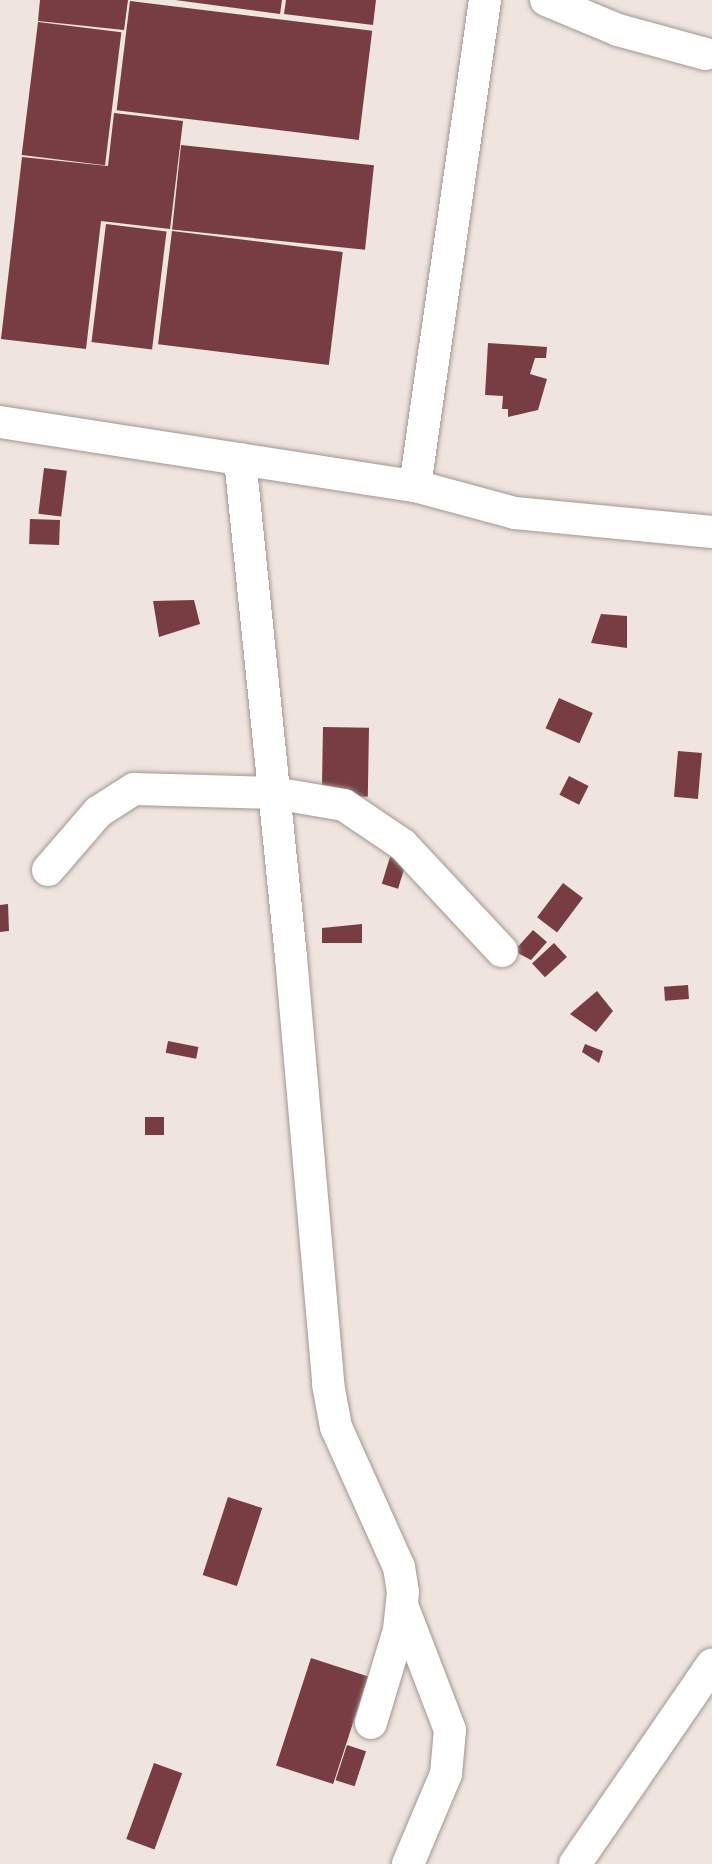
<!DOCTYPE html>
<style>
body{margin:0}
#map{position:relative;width:712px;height:1864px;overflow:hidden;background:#efe4de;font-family:Helvetica,sans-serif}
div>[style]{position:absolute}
.building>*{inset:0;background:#783d42;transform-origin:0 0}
.roads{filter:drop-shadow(0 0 2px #a19791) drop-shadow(0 0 2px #a19791)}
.minor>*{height:32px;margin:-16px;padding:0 16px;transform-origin:16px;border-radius:16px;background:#fff}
span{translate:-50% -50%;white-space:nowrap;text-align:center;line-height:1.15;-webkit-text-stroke:7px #fff;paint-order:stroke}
</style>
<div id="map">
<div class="building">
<div style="clip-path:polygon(40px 0,128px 0,124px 30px,38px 21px)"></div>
<div style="clip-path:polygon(175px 0,282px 0,280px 14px)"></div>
<div style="clip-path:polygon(286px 0,376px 0,373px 25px,284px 14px)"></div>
<div style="left:130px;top:1px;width:244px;height:110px;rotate:7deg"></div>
<div style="left:38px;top:22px;width:84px;height:134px;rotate:7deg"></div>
<div style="clip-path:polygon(114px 113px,183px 121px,170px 229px,101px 221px,86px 349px,1px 339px,22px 157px,108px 166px)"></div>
<div style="left:181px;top:145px;width:194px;height:85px;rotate:6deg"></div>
<div style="left:106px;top:224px;width:61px;height:119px;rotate:7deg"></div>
<div style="left:172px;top:231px;width:172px;height:114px;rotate:7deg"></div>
<div style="clip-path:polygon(488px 343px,547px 347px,546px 358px,535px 358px,530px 374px,547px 379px,538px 410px,508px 417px,508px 409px,502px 409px,503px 396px,485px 395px)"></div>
<div style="left:44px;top:468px;width:23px;height:46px;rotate:7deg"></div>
<div style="left:30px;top:519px;width:30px;height:25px;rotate:2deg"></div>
<div style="clip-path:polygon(194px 600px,200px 624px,159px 637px,153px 601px)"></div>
<div style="clip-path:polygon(601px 614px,627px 616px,627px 648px,591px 643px)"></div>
<div style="left:559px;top:698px;width:37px;height:33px;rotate:24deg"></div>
<div style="left:323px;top:727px;width:46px;height:69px;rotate:1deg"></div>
<div style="left:678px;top:751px;width:24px;height:46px;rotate:5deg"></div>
<div style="left:569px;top:776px;width:22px;height:21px;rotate:27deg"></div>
<div style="left:390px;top:857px;width:17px;height:28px;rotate:17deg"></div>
<div style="left:563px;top:883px;width:25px;height:43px;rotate:37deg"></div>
<div style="clip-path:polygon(8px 904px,9px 931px,0 932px,0 905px)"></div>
<div style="clip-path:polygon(362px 924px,362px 943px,322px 943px,322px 928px)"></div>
<div style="clip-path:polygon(533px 930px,547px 942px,531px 960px,514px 951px)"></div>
<div style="left:554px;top:943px;width:19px;height:30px;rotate:47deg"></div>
<div style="left:688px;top:985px;width:14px;height:24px;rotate:86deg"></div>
<div style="clip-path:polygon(597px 991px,613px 1011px,596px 1032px,570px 1014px)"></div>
<div style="left:168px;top:1041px;width:31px;height:12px;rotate:11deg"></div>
<div style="clip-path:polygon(585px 1044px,603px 1051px,599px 1063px,582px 1052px)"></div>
<div style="left:145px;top:1117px;width:19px;height:18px"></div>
<div style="left:228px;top:1497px;width:36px;height:82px;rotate:18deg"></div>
<div style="left:311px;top:1658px;width:60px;height:113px;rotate:18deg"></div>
<div style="left:347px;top:1745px;width:20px;height:37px;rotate:18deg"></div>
<div style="left:154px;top:1763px;width:30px;height:81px;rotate:20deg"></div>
</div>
<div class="roads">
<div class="minor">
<div style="left:546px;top:0;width:78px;rotate:22.6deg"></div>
<div style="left:618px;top:30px;width:91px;rotate:15.3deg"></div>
<div style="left:0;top:422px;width:420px;rotate:8.8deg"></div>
<div style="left:415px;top:486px;width:104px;rotate:15.1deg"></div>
<div style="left:515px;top:513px;width:198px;rotate:5.5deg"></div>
<div style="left:240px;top:459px;width:501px;rotate:84.15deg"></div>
<div style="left:291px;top:957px;width:429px;rotate:85deg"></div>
<div style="left:328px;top:1384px;width:44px;rotate:79.5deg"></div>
<div style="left:336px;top:1427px;width:154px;rotate:65.8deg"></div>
<div style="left:399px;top:1567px;width:25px;rotate:81deg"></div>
<div style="left:403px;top:1592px;width:38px;rotate:96deg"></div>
<div style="left:399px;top:1630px;width:97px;rotate:106.8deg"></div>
<div style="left:415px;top:486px;width:491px;rotate:-81.8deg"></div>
<div style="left:48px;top:870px;width:77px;rotate:-49.2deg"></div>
<div style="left:98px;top:812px;width:43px;rotate:-32.6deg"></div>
<div style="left:134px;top:789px;width:140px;rotate:1.6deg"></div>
<div style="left:274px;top:793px;width:71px;rotate:9.7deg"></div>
<div style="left:344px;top:805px;width:71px;rotate:34.1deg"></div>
<div style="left:403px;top:845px;width:145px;rotate:47deg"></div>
<div style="left:402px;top:1605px;width:134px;rotate:69deg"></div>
<div style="left:450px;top:1730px;width:44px;rotate:95.2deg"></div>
<div style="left:446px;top:1774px;width:98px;rotate:112.9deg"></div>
<div style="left:575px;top:1864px;width:242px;rotate:-55.5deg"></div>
</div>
</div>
</div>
